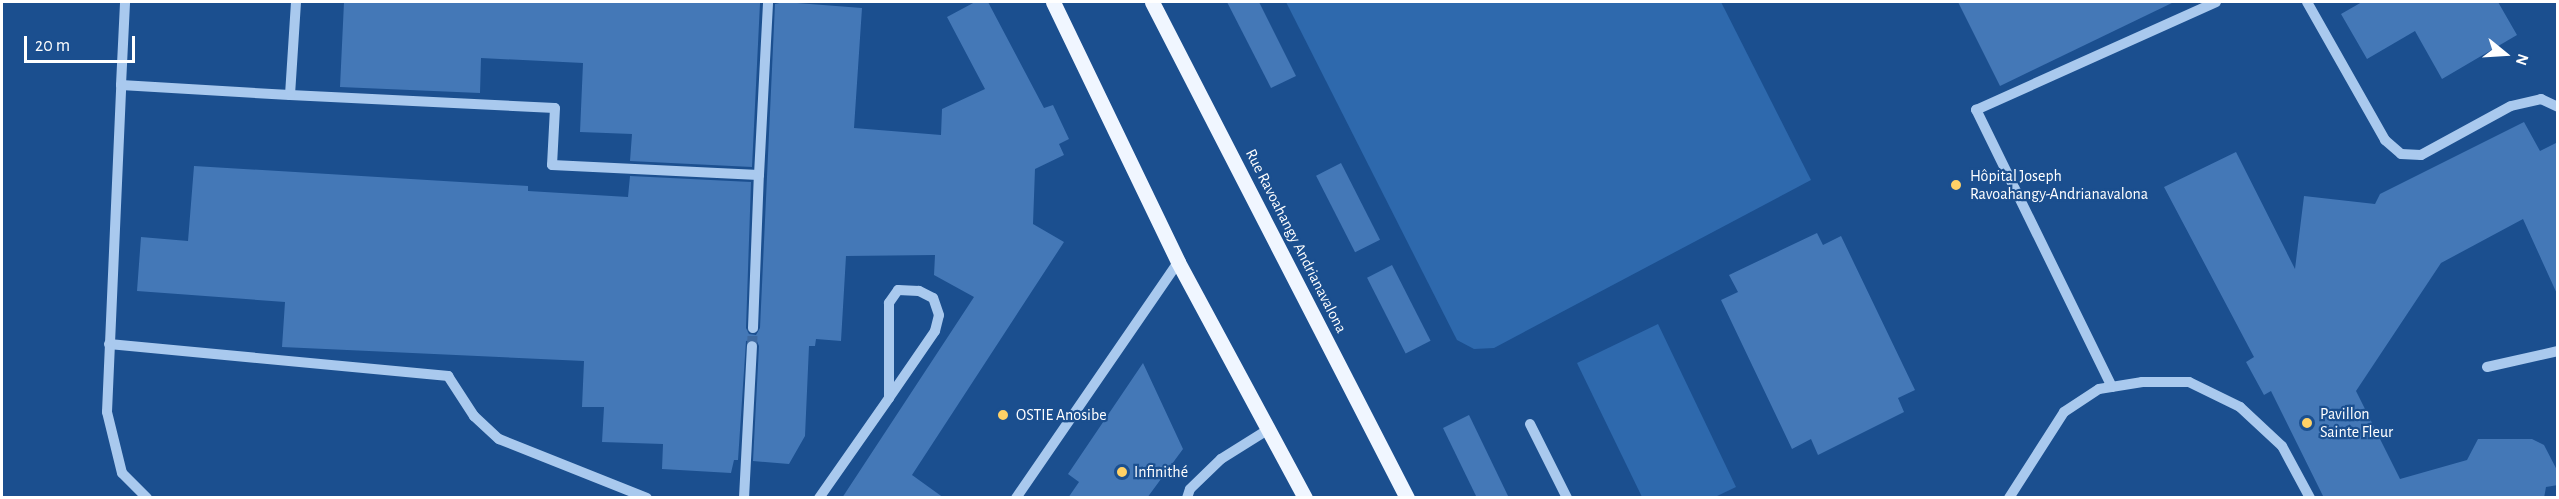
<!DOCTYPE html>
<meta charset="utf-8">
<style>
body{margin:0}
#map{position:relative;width:2559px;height:499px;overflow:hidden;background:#1b4f8f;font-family:"Alegreya Sans",sans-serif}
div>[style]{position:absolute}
.green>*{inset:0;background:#2e69ad}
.building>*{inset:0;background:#4478b7;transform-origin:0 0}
.minor-tunnel>*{height:10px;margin-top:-5px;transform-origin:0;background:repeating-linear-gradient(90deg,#3d69a0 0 10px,transparent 0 15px)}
.minor>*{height:10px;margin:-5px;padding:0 5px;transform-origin:5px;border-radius:5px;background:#a9c9ee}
.major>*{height:15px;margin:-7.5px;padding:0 7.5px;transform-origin:7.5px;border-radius:7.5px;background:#f0f6ff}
.dots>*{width:16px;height:16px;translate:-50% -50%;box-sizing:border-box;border:3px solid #1b4f8f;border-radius:50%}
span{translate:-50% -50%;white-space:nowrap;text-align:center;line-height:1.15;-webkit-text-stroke:4.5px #1b4f8f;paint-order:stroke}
.poi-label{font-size:16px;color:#fff}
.left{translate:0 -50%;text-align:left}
.street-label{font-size:16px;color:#fff}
.frame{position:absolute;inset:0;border:3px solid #fff;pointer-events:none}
.north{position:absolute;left:2475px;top:24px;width:60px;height:60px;-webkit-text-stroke:4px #1b4f8f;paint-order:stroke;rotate:108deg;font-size:16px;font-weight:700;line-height:24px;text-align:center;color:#fff}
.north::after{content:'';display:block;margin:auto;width:21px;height:27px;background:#fff;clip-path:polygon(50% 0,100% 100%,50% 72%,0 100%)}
.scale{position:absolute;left:24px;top:36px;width:111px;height:27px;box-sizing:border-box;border:3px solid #fff;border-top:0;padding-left:8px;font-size:18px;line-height:21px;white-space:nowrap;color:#fff;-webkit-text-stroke:4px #1b4f8f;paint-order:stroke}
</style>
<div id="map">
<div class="green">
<div style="clip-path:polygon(1286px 2px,1721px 2px,1811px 180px,1494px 348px,1474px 349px,1457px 340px)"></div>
<div style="clip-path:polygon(1658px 324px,1736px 487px,1715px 497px,1642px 497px,1577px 363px)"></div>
</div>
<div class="building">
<div style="clip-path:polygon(344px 2px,760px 3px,752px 167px,630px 161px,632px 134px,580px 132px,583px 63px,481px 58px,480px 93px,340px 87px)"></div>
<div style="clip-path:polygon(784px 2px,862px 8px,854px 128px,941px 135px,942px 109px,985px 89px,947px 17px,975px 2px,988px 2px,1044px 108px,1053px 105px,1069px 139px,1059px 144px,1064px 155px,1035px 169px,1033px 224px,1064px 242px,912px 475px,944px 498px,842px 498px,974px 297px,934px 275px,935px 255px,846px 256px,841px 341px,816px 339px,815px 346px,809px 346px,805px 436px,789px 464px,753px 461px,759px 346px,756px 339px,746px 341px,738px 460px,734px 460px,731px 473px,662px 469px,663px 444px,602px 442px,604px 407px,582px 407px,584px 361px,282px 347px,285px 302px,137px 291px,141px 237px,188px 241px,194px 166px,528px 186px,528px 191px,628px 197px,630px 176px,751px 182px,746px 328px,749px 334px,756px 335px,760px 328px,775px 4px)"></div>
<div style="clip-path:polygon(1227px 2px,1259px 2px,1296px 76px,1271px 88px)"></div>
<div style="clip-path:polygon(1958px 2px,2174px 2px,2000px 86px)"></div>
<div style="clip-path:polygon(2362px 2px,2498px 2px,2517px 35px,2442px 79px,2415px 31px,2367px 59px,2341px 14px)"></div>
<div style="clip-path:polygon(2524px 122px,2540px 151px,2558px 142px,2558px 296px,2523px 219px,2441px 263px,2356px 391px,2400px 479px,2467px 460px,2478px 439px,2532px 439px,2544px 445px,2558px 472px,2558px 485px,2546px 487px,2544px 498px,2324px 498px,2271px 391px,2264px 395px,2246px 362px,2254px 357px,2164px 187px,2236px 152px,2295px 269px,2304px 196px,2375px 204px,2380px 194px)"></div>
<div style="left:1341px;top:163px;width:86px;height:28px;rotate:63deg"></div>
<div style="clip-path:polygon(1817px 233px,1823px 245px,1841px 236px,1915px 390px,1898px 398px,1904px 412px,1818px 455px,1811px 439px,1792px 449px,1721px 300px,1738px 292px,1729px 275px)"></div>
<div style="left:1392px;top:265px;width:85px;height:28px;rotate:63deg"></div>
<div style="clip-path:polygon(1143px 363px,1183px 449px,1147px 498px,1068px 498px,1079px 482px,1068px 474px)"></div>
<div style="clip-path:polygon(1469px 415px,1509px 498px,1477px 498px,1443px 428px)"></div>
</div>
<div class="minor-tunnel">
<div style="left:752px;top:346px;width:18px;rotate:-87deg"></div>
</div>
<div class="minor">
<div style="left:2307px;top:2px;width:159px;rotate:60.5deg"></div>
<div style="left:2385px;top:140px;width:21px;rotate:41deg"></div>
<div style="left:2401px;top:154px;width:20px;rotate:3deg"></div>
<div style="left:2421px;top:155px;width:102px;rotate:-28.6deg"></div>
<div style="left:2511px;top:106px;width:31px;rotate:-13deg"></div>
<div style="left:2541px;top:99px;width:19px;rotate:25deg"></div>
<div style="left:121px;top:85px;width:83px;rotate:-87.2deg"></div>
<div style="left:290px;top:95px;width:265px;rotate:2.8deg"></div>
<div style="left:555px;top:108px;width:57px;rotate:93deg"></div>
<div style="left:552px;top:165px;width:207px;rotate:2.8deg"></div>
<div style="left:759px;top:175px;width:173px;rotate:-87deg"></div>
<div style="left:753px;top:328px;width:153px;rotate:-87.8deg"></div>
<div style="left:109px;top:344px;width:341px;rotate:5.4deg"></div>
<div style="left:448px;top:376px;width:48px;rotate:57deg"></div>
<div style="left:474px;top:416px;width:34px;rotate:43deg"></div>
<div style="left:499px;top:439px;width:159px;rotate:21.7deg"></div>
<div style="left:2487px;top:367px;width:73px;rotate:-12.7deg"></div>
<div style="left:2112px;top:387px;width:309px;rotate:-116.1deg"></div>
<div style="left:1976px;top:110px;width:263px;rotate:-24.2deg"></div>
<div style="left:1530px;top:424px;width:83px;rotate:63.4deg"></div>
<div style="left:147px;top:498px;width:35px;rotate:-135deg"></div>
<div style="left:122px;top:473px;width:63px;rotate:-103.8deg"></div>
<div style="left:107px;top:412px;width:327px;rotate:-87.5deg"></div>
<div style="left:121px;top:85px;width:169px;rotate:3.4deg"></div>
<div style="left:290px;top:95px;width:93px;rotate:-86.3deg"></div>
<div style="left:744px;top:498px;width:152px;rotate:-87deg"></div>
<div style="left:819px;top:498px;width:122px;rotate:-55deg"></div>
<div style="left:889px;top:398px;width:81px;rotate:-55.5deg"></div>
<div style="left:935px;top:331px;width:16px;rotate:-76deg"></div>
<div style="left:939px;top:315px;width:18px;rotate:-109deg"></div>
<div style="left:933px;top:298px;width:16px;rotate:-153deg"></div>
<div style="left:919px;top:291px;width:21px;rotate:-177deg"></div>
<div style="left:898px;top:290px;width:16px;rotate:125deg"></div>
<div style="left:889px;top:303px;width:95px;rotate:90deg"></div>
<div style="left:1016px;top:498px;width:286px;rotate:-55.5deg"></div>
<div style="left:1187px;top:498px;width:9px;rotate:-72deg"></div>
<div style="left:1190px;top:489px;width:43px;rotate:-44.1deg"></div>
<div style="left:1221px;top:459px;width:57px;rotate:-32deg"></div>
<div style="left:2009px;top:498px;width:102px;rotate:-57.4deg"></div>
<div style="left:2064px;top:412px;width:42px;rotate:-33.3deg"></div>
<div style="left:2099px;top:389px;width:44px;rotate:-9.2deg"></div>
<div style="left:2142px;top:382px;width:47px"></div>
<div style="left:2189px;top:382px;width:57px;rotate:26.1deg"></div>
<div style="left:2240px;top:407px;width:57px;rotate:42.9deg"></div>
<div style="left:2282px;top:446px;width:59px;rotate:61.7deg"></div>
</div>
<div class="major">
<div style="left:1053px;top:2px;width:288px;rotate:64.3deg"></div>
<div style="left:1178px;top:262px;width:268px;rotate:61.7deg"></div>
<div style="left:1152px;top:2px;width:558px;rotate:62.79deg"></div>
</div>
<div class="dots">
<div style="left:1956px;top:185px;background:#ffd166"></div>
<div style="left:1003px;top:415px;background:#ffd166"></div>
<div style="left:2307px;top:423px;background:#ffd166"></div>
<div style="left:1122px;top:472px;background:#ffd166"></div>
</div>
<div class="poi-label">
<span class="left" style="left:1970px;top:185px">Hôpital Joseph<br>Ravoahangy-Andrianavalona</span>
<span class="left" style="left:2320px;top:423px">Pavillon<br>Sainte Fleur</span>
<span class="left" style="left:1016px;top:415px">OSTIE Anosibe</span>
<span class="left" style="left:1134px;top:472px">Infinithé</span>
</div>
<div class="street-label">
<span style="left:1296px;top:241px;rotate:63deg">Rue Ravoahangy Andrianavalona</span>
</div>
<div class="frame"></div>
<div class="north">N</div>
<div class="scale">20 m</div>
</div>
